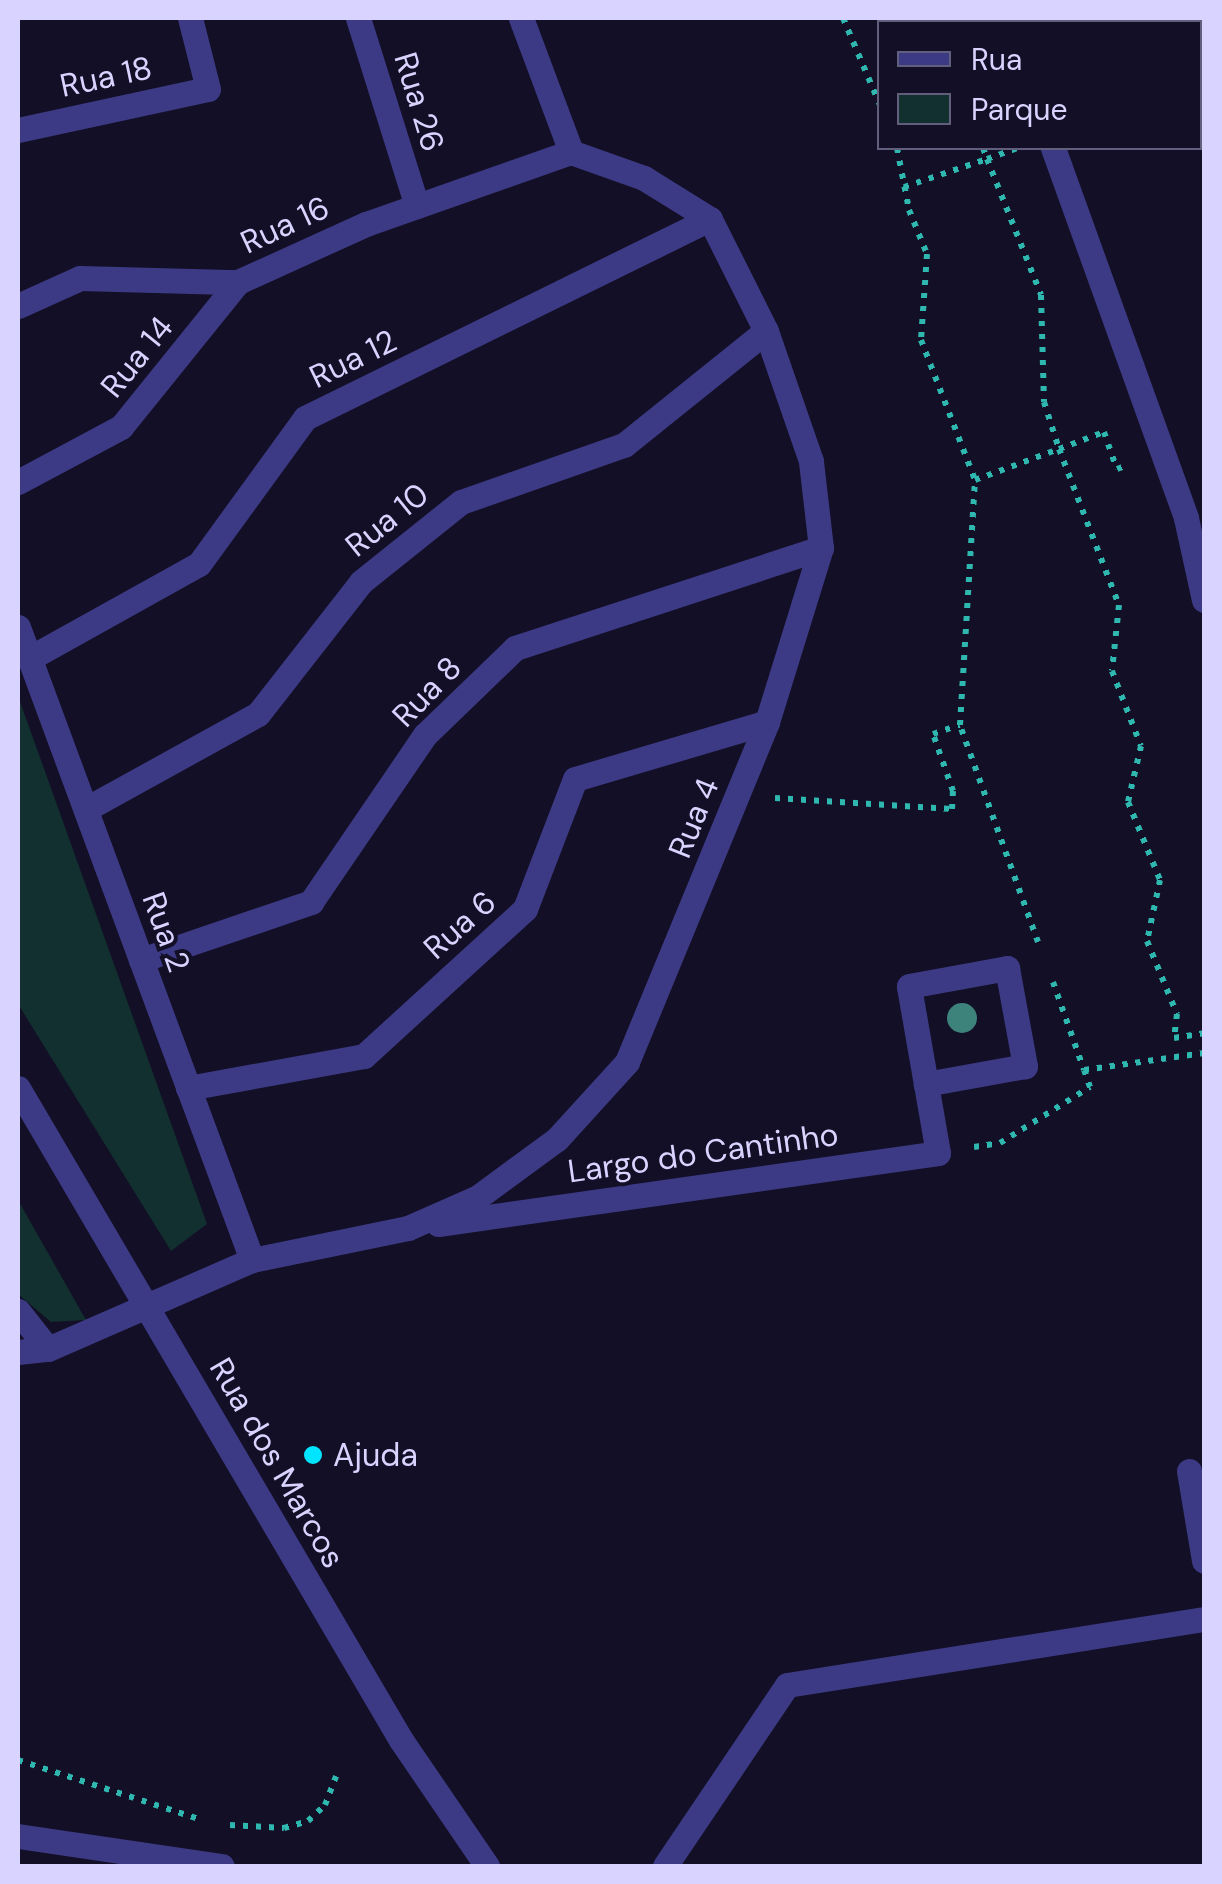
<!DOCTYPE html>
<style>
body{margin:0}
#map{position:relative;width:1222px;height:1884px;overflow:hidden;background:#130f26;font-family:"DM Sans",sans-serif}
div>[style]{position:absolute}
.green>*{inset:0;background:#12302f}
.path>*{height:6px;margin-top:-3px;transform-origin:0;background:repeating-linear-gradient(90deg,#2fb8b0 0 5px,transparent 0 13px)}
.minor>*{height:25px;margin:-12.5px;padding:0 12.5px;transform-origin:12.5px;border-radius:12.5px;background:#3d3a85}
.trees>*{width:30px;height:30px;margin:-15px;border-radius:50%;background:#3d827b}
.dots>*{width:28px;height:28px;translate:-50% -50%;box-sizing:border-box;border:5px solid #130f26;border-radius:50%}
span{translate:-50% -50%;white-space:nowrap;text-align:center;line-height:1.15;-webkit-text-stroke:8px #130f26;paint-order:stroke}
.street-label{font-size:32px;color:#d9d4ff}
.poi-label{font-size:32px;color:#d9d4ff}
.left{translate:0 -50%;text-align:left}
.frame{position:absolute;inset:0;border:20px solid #d9d4ff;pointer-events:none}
.legend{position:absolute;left:877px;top:20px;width:325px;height:130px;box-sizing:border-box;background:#130f26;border:2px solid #625e7d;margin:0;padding:12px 18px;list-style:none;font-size:30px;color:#d9d4ff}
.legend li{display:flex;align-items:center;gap:20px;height:50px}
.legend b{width:50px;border:2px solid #625e7d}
</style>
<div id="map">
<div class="green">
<div style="clip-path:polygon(18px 696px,207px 1224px,171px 1251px,18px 1004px)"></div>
<div style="clip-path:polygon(18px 1200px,86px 1320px,51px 1322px,18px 1294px)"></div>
</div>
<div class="path">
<div style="left:843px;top:18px;width:95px;rotate:67deg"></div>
<div style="left:1203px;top:18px;width:3px;rotate:72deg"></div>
<div style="left:1065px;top:22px;width:15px;rotate:-16deg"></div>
<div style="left:897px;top:148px;width:63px;rotate:79deg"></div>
<div style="left:909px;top:210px;width:48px;rotate:67.8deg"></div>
<div style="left:927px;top:254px;width:86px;rotate:94deg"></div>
<div style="left:921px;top:340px;width:150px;rotate:68.9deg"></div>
<div style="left:983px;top:148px;width:12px;rotate:70deg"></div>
<div style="left:987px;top:159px;width:32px;rotate:-20deg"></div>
<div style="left:904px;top:187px;width:88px;rotate:-18.6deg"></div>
<div style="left:987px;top:159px;width:146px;rotate:68.3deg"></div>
<div style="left:1041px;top:295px;width:107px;rotate:88.4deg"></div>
<div style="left:1044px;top:402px;width:49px;rotate:72.3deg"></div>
<div style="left:1059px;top:449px;width:48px;rotate:-20.7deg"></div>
<div style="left:1104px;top:432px;width:39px;rotate:71deg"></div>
<div style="left:1117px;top:469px;width:12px;rotate:-20deg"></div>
<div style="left:775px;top:798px;width:177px;rotate:3.6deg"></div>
<div style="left:952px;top:809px;width:18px;rotate:-87deg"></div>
<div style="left:953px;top:791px;width:60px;rotate:-109.3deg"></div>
<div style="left:933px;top:734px;width:28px;rotate:-19deg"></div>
<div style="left:1038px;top:942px;width:231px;rotate:-109.8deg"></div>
<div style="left:960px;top:725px;width:245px;rotate:-86.5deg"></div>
<div style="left:975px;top:480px;width:90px;rotate:-20.3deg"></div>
<div style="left:1059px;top:449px;width:167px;rotate:69deg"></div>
<div style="left:1119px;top:605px;width:66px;rotate:96.1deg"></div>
<div style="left:1112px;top:671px;width:80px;rotate:68.9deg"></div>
<div style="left:1141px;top:746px;width:57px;rotate:103.1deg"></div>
<div style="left:1128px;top:802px;width:84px;rotate:67.7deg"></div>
<div style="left:1160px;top:880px;width:62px;rotate:102deg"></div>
<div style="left:1147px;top:941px;width:79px;rotate:67.7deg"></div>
<div style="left:1177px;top:1014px;width:24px;rotate:97deg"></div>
<div style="left:1174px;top:1038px;width:30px;rotate:-9deg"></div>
<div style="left:1053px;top:982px;width:93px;rotate:70.6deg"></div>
<div style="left:974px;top:1147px;width:26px;rotate:-9deg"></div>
<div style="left:1000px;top:1143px;width:106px;rotate:-31.9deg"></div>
<div style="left:1090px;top:1087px;width:18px;rotate:-109deg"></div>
<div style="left:1084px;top:1070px;width:121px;rotate:-8.1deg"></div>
<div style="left:18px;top:1760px;width:189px;rotate:18.1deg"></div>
<div style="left:230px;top:1825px;width:54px;rotate:3.2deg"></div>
<div style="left:284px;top:1828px;width:25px;rotate:-16deg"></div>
<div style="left:308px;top:1821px;width:23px;rotate:-43deg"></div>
<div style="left:325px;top:1805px;width:31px;rotate:-69deg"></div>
</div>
<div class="minor">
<div style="left:358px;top:18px;width:197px;rotate:72.6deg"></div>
<div style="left:521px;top:18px;width:143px;rotate:69.5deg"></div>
<div style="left:1007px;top:18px;width:4px;rotate:63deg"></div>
<div style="left:18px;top:130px;width:194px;rotate:-12.2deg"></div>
<div style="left:208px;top:89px;width:73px;rotate:-104.2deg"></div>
<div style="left:1053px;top:148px;width:393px;rotate:70.2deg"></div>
<div style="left:1186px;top:518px;width:84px;rotate:77.6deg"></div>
<div style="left:18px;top:306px;width:68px;rotate:-24.3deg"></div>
<div style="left:80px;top:278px;width:158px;rotate:1.5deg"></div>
<div style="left:238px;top:282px;width:141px;rotate:-24.4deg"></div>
<div style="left:366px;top:224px;width:217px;rotate:-19.4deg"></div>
<div style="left:18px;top:482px;width:117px;rotate:-28.1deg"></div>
<div style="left:121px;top:427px;width:186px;rotate:-51.1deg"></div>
<div style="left:18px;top:627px;width:675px;rotate:69.71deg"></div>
<div style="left:30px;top:658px;width:193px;rotate:-29.1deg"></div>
<div style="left:199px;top:564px;width:180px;rotate:-54deg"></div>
<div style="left:305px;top:418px;width:451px;rotate:-26.2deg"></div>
<div style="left:86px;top:809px;width:196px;rotate:-28.9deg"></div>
<div style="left:258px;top:714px;width:167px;rotate:-52deg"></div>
<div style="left:361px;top:582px;width:128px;rotate:-38.7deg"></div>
<div style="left:461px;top:502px;width:173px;rotate:-19.3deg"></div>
<div style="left:624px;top:445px;width:182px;rotate:-38.8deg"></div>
<div style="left:141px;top:960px;width:180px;rotate:-18.8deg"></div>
<div style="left:311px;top:902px;width:202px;rotate:-55.7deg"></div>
<div style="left:425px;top:735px;width:125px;rotate:-44deg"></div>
<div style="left:515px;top:648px;width:322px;rotate:-18.1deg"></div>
<div style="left:18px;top:1088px;width:756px;rotate:59.57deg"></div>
<div style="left:401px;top:1740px;width:153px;rotate:55.7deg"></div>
<div style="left:188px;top:1088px;width:179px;rotate:-10.3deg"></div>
<div style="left:364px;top:1056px;width:218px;rotate:-42.4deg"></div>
<div style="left:525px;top:909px;width:139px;rotate:-69deg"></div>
<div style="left:575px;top:779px;width:200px;rotate:-16.5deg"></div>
<div style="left:438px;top:1224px;width:505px;rotate:-8.08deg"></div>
<div style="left:938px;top:1153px;width:169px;rotate:-99.9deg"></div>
<div style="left:909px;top:986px;width:100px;rotate:-10.4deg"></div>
<div style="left:1007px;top:968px;width:100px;rotate:79.6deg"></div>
<div style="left:1025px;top:1066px;width:101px;rotate:169.7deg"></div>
<div style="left:18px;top:1311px;width:48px;rotate:51.7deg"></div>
<div style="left:18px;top:1352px;width:30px;rotate:-6deg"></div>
<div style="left:48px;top:1349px;width:223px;rotate:-23.6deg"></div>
<div style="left:252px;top:1260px;width:159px;rotate:-11.6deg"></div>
<div style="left:408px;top:1228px;width:77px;rotate:-23.9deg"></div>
<div style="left:478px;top:1197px;width:98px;rotate:-36.3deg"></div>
<div style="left:557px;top:1139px;width:104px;rotate:-47.7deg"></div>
<div style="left:627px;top:1062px;width:368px;rotate:-67.6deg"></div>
<div style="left:767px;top:722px;width:182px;rotate:-72.8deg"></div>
<div style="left:821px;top:548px;width:88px;rotate:-96.6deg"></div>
<div style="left:811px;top:461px;width:138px;rotate:-109.1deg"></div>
<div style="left:766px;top:331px;width:125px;rotate:-116.6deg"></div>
<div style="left:710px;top:219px;width:78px;rotate:-148.2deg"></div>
<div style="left:644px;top:178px;width:77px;rotate:-160.4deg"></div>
<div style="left:1189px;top:1471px;width:91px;rotate:80.5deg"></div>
<div style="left:18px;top:1836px;width:206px;rotate:8.4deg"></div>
<div style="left:665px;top:1866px;width:218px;rotate:-56deg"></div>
<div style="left:787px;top:1685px;width:422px;rotate:-9deg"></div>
</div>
<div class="trees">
<div style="left:962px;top:1018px"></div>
</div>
<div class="dots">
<div style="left:313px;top:1455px;background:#00e5ff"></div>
</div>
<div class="street-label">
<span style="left:106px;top:77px;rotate:-12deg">Rua 18</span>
<span style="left:419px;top:102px;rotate:73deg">Rua 26</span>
<span style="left:285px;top:225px;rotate:-25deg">Rua 16</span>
<span style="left:137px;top:357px;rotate:-51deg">Rua 14</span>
<span style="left:353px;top:359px;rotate:-26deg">Rua 12</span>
<span style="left:387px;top:520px;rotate:-39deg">Rua 10</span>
<span style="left:427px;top:692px;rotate:-46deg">Rua 8</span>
<span style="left:694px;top:818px;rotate:-68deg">Rua 4</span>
<span style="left:460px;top:925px;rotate:-42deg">Rua 6</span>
<span style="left:166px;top:932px;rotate:70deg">Rua 2</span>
<span style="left:703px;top:1153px;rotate:-8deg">Largo do Cantinho</span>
<span style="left:277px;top:1463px;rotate:60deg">Rua dos Marcos</span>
</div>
<div class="poi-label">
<span class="left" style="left:333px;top:1455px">Ajuda</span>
</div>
<div class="frame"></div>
<ul class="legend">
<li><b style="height:12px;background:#3d3a85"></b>Rua</li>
<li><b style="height:28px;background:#12302f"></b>Parque</li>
</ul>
</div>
